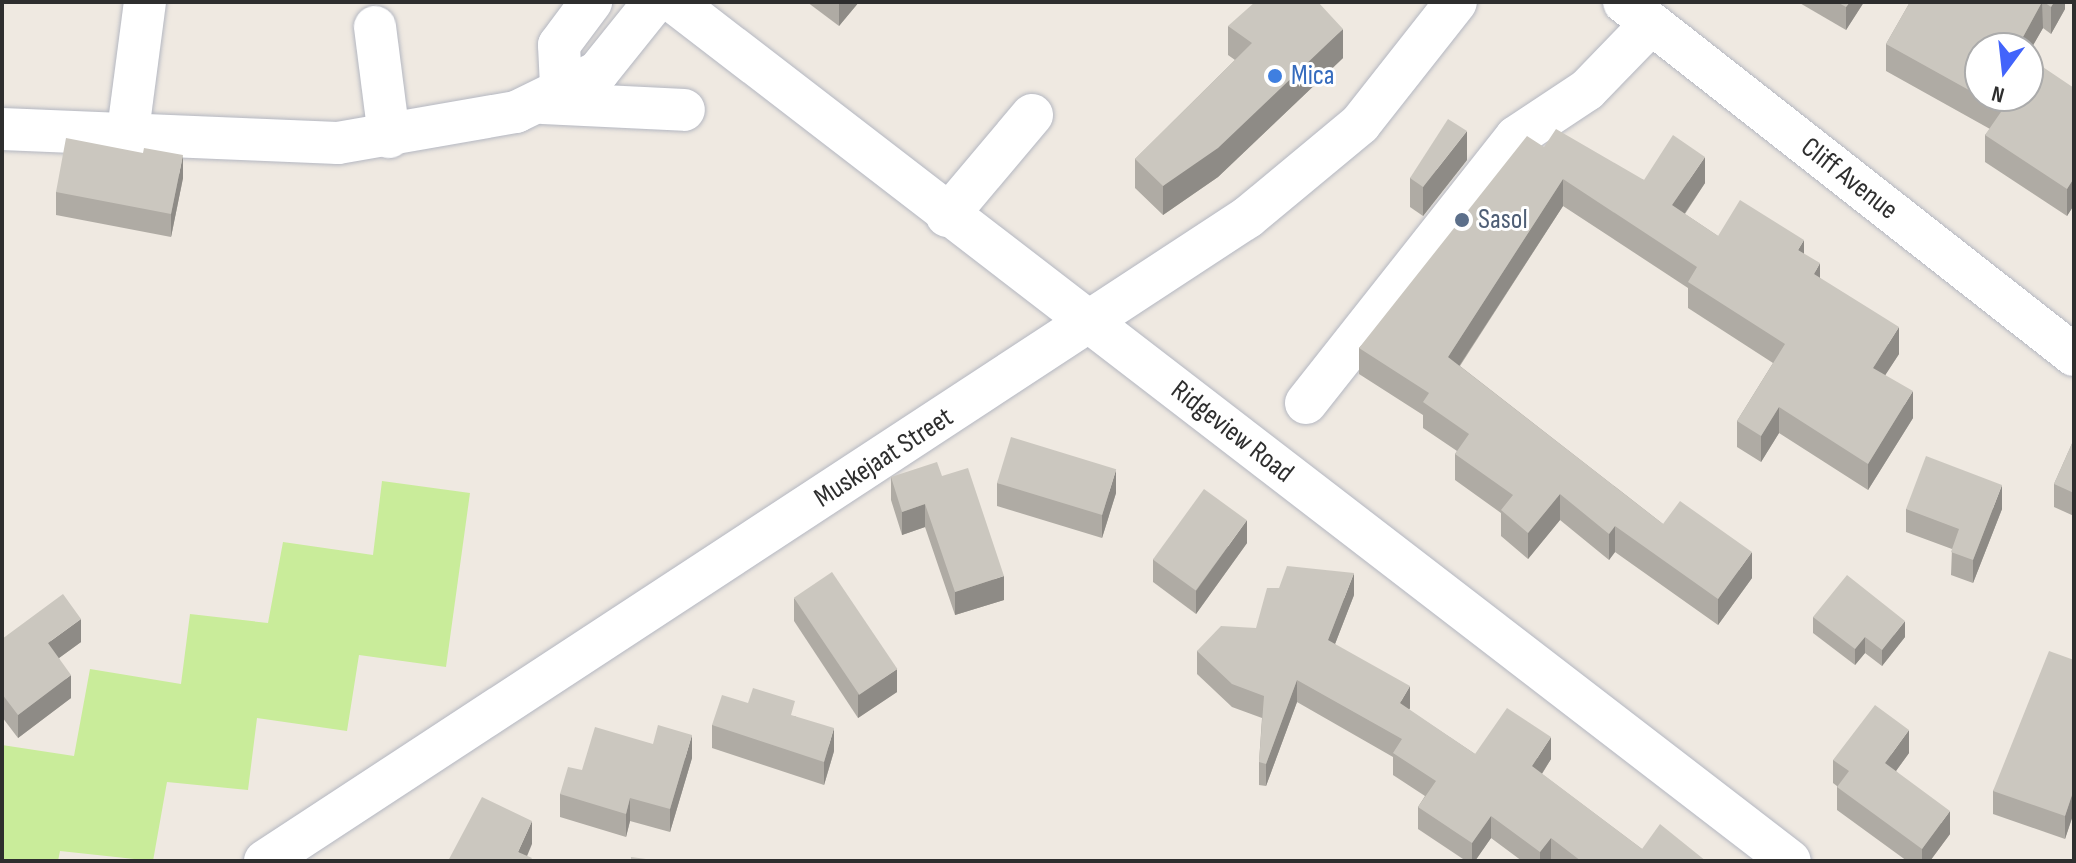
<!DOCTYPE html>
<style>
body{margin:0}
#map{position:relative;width:2076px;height:863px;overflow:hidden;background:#efe9e1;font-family:"Sofia Sans Condensed",sans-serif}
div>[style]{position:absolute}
.pitch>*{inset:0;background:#c9ec9a}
.roads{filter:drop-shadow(0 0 2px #b4b7c1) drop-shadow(0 0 2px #b4b7c1)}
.minor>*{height:42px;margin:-21px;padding:0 21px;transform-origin:21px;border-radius:21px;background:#fff}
.wall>*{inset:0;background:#afaba4}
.shaded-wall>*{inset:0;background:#8e8b86}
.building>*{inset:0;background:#cbc7bf;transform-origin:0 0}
.dots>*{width:22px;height:22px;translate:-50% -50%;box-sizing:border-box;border:4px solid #fff;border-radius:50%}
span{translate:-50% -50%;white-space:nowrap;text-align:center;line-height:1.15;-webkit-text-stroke:6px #fff;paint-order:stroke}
.shop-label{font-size:28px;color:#366cbe}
.left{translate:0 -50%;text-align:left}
.street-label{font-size:28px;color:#2e2e2e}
.service-label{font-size:28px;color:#4e5e75}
.frame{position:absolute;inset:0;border:4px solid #2e2e2e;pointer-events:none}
.north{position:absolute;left:1964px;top:32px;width:80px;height:80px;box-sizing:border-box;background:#fff;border:2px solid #ababab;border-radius:50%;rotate:195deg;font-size:22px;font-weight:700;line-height:32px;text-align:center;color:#2e2e2e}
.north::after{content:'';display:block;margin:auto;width:28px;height:36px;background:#4264fb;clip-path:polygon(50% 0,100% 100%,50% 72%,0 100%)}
</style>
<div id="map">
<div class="pitch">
<div style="clip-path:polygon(382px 481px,470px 493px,446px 667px,359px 655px,347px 731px,257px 718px,248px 790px,167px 782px,153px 861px,60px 851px,58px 861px,2px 861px,2px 745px,74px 756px,90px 669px,181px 684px,190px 614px,268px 623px,283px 542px,373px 555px)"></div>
</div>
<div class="roads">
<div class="minor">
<div style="left:674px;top:2px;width:1408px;rotate:37.59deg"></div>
<div style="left:1624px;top:2px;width:572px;rotate:38.11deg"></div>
<div style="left:375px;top:27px;width:111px;rotate:82.7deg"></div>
<div style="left:561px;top:86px;width:41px;rotate:-92.8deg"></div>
<div style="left:559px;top:45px;width:54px;rotate:-53.3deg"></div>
<div style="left:543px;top:103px;width:141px;rotate:2.8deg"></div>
<div style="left:2px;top:129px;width:336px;rotate:2.4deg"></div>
<div style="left:338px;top:143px;width:181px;rotate:-9.9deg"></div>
<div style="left:516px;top:112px;width:91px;rotate:-26deg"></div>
<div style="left:598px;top:72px;width:90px;rotate:-51.3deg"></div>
<div style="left:128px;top:131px;width:130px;rotate:-82.5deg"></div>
<div style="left:947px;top:216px;width:132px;rotate:-49.9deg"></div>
<div style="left:1306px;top:403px;width:339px;rotate:-51.7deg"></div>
<div style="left:1516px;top:137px;width:85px;rotate:-33.5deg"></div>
<div style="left:1587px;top:90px;width:92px;rotate:-45.9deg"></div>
<div style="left:265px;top:861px;width:1175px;rotate:-33.23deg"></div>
<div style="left:1248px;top:217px;width:146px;rotate:-39.7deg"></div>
<div style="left:1360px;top:124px;width:155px;rotate:-51.8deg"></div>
</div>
</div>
<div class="wall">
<div style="clip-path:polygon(807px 2px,859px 2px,839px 26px)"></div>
<div style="clip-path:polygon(1798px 2px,1864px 2px,1846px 30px)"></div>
<div style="clip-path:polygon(1910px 2px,2065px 2px,2065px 9px,2051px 34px,2043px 28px,2028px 54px,2028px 48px,1980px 48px,2074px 88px,2074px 205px,2067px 216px,1985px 162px,1985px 135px,1990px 129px,1886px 71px,1886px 44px)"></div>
<div style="clip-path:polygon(1228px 26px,1343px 58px,1218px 177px,1163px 215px,1135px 188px,1135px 159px,1235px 60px,1228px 55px)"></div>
<div style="clip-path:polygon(1544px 147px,1644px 180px,1705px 183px,1685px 214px,1718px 236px,1804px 254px,1820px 278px,1899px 354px,1885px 375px,1913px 418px,1868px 490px,1779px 433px,1761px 462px,1737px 447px,1737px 421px,1773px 363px,1688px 308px,1688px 288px,1563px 206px,1460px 366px,1663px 524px,1752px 578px,1718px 625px,1615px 552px,1609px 560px,1560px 520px,1528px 559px,1501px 536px,1501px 513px,1455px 480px,1455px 454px,1457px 451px,1423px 428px,1423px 415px,1359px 374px,1359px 348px)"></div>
<div style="clip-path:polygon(143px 153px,183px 178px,171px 237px,56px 215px,56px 192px)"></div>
<div style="clip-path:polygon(1467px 160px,1423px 216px,1410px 207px,1410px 178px)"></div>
<div style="clip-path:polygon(2074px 439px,2074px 516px,2054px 507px,2054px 484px)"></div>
<div style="clip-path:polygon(942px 476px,1004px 600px,955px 615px,925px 527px,902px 535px,891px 500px,891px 477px)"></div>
<div style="clip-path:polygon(997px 483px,1116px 493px,1102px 538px,997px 506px)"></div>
<div style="clip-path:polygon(1906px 509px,2002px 509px,1973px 583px,1951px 575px,1952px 549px,1906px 532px)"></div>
<div style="clip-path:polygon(1247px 543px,1196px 614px,1153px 582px,1153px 559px)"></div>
<div style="clip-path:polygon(1354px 595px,1335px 644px,1410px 708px,1409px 710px,1475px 754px,1551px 759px,1542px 774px,1642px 849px,1706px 861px,1522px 861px,1491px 838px,1475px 861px,1466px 861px,1418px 829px,1418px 807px,1425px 796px,1393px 775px,1393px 757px,1297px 702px,1266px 786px,1259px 785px,1259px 762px,1262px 718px,1232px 707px,1197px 674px,1197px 651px,1256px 628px)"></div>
<div style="clip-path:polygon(794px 598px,897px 692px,858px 718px,794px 621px)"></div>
<div style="clip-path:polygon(1813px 617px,1905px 637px,1882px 666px,1865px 653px,1855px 665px,1813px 633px)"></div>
<div style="clip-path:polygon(2px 639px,81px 642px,59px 658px,71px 698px,18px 738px,2px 717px)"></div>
<div style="clip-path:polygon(2074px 660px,2074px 812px,2065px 839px,1993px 814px,1993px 791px)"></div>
<div style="clip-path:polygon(795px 716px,834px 751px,824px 785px,712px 748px,712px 725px)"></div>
<div style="clip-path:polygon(1909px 753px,1896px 771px,1950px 834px,1930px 861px,1907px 861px,1837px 810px,1837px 786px,1833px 783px,1833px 760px)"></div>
<div style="clip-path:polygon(692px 758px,670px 832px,630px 821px,626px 837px,560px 817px,560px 794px,582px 770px)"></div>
</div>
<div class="shaded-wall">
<div style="clip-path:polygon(839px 2px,859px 2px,839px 26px)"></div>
<div style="clip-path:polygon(1850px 2px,1864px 2px,1846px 30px,1846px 7px)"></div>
<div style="clip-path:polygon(2042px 2px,2043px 28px,2028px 54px,2028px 48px,2017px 48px)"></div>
<div style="clip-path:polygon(2054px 2px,2065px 2px,2065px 9px,2051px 34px,2051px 7px)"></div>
<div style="clip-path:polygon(1343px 29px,1343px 58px,1218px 177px,1163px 215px,1163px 186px)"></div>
<div style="clip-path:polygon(1467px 131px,1467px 160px,1423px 216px,1423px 187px)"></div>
<div style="clip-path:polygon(183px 155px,183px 178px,171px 237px,171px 214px)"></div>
<div style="clip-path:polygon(1705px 157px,1705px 183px,1672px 232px,1672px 205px)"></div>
<div style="clip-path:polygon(2074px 178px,2074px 205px,2067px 216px,2067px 189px)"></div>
<div style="clip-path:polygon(1563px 179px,1563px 206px,1448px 383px,1448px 357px)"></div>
<div style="clip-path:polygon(1804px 240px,1804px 267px,1798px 250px)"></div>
<div style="clip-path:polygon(1820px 263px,1820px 290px,1814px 274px)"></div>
<div style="clip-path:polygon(1899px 327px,1899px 354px,1873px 394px,1873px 368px)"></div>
<div style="clip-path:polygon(1913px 391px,1913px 418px,1868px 490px,1868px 464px)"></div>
<div style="clip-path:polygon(1779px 407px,1779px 433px,1761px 462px,1761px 436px)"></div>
<div style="clip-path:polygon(1116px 470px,1116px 493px,1102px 538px,1102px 515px)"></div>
<div style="clip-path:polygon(2002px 485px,2002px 509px,1973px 583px,1973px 560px)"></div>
<div style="clip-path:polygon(1560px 494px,1560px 520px,1528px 559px,1528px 533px)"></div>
<div style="clip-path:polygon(925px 504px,925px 527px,902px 535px,902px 512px)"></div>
<div style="clip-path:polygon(1247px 520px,1247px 543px,1196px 614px,1196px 591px)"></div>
<div style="clip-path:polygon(1615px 526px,1615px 552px,1609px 560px,1609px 534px)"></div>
<div style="clip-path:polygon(1752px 552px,1752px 578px,1718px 625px,1718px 599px)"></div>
<div style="clip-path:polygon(1354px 573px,1354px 595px,1328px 662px,1328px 640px)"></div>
<div style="clip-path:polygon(1004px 576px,1004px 600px,955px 615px,955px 592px)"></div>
<div style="clip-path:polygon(81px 619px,81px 642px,48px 666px,48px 643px)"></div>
<div style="clip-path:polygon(1905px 621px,1905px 637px,1882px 666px,1882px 650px)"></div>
<div style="clip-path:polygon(1865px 637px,1865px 653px,1855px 665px,1855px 649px)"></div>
<div style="clip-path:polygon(897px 669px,897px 692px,858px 718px,858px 695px)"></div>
<div style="clip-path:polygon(71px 675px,71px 698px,18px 738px,18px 715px)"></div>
<div style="clip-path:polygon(1297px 680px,1297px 702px,1266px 786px,1266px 764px)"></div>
<div style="clip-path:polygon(1410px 686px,1410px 708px,1400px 726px,1400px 703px)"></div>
<div style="clip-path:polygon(834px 728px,834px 751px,824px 785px,824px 762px)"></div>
<div style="clip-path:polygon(1909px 730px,1909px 753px,1885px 786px,1885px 763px)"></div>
<div style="clip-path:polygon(692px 735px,692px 758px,670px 832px,670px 809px)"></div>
<div style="clip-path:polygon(1551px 737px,1551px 759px,1532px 789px,1532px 766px)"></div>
<div style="clip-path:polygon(2074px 789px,2074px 812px,2065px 839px,2065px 816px)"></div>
<div style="clip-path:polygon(630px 798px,630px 821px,626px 837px,626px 814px)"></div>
<div style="clip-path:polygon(1950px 811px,1950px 834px,1930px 861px,1922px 861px,1922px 849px)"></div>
<div style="clip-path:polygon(1491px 816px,1491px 838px,1475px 861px,1472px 861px,1472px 843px)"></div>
<div style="clip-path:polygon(532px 821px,532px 844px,525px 861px,518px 852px)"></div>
<div style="clip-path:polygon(1551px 838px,1551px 860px,1540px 861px,1540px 852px)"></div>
</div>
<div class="building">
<div style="clip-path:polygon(1255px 2px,1318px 2px,1343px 29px,1218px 148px,1163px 186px,1135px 159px,1252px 43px,1228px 26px)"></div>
<div style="clip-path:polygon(1837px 2px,1850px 2px,1846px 7px)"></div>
<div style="clip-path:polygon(1910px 2px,2042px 2px,2017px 48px,1980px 48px,1980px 96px,2028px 96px,2028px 57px,2074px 88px,2074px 178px,2067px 189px,1985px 135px,2003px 109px,1886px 44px)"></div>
<div style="clip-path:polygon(2044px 2px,2054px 2px,2051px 7px)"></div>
<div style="clip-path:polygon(1448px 119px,1467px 131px,1423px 187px,1410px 178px)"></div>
<div style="clip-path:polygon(1556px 129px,1644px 180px,1673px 135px,1705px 157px,1672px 205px,1718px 236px,1740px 200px,1804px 240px,1798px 250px,1820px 263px,1814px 274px,1899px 327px,1873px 368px,1913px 391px,1868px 464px,1779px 407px,1761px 436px,1737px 421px,1785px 344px,1688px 282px,1697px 267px,1563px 179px,1448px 357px,1663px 524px,1680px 501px,1752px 552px,1718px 599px,1615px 526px,1609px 534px,1560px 494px,1528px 533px,1501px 510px,1513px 495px,1455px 454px,1469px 434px,1423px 402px,1429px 393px,1359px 348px,1527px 136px,1544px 147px)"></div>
<div style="clip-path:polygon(66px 138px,143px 153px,144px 148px,183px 155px,171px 214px,56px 192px)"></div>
<div style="left:1011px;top:437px;width:110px;height:48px;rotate:17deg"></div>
<div style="clip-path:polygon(2074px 439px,2074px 493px,2054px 484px)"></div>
<div style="clip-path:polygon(1926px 456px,2002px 485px,1973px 560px,1951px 552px,1959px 529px,1906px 509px)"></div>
<div style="clip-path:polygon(937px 462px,942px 476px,968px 468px,1004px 576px,955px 592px,925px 504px,902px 512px,891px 477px)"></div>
<div style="left:1204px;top:489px;width:53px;height:87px;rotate:36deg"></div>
<div style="clip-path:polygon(1287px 566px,1354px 573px,1328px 640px,1410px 686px,1400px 703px,1475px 754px,1507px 708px,1551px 737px,1532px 766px,1642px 849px,1660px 824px,1706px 861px,1581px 861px,1551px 838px,1540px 852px,1491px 816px,1472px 843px,1418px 807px,1436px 781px,1393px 753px,1402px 739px,1297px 680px,1266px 764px,1259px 762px,1264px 696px,1232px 684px,1197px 651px,1221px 626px,1256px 628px,1267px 588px,1279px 588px)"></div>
<div style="left:832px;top:572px;width:117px;height:46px;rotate:56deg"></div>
<div style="clip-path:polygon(1847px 575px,1905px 621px,1882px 650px,1865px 637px,1855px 649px,1813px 617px)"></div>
<div style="clip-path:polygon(63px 594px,81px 619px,48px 643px,71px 675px,18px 715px,2px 694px,2px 639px)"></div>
<div style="clip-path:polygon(2049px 651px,2074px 660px,2074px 789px,2065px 816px,1993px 791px)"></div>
<div style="clip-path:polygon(753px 688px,795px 701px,791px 715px,834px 728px,824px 762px,712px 725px,722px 695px,748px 703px)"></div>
<div style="clip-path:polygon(1875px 705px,1909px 730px,1885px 763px,1950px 811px,1922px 849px,1837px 787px,1849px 771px,1833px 760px)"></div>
<div style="clip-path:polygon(658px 725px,692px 735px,670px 809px,630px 798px,626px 814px,560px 794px,568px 767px,582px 770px,595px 727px,653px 744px)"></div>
<div style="clip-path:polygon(482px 797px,532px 821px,518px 852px,532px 858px,530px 861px,448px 861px)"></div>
<div style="clip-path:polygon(631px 857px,661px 861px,631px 861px)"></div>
</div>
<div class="dots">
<div style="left:1275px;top:76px;background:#3f7fe0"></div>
<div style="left:1462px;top:220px;background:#5c6f8a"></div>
</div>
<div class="shop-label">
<span class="left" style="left:1291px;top:76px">Mica</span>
</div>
<div class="street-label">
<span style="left:1849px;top:179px;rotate:38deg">Cliff Avenue</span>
<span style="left:1232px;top:432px;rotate:38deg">Ridgeview Road</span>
<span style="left:884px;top:458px;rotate:-33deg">Muskejaat Street</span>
</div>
<div class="service-label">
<span class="left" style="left:1478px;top:220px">Sasol</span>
</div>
<div class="frame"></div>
<div class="north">N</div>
</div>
